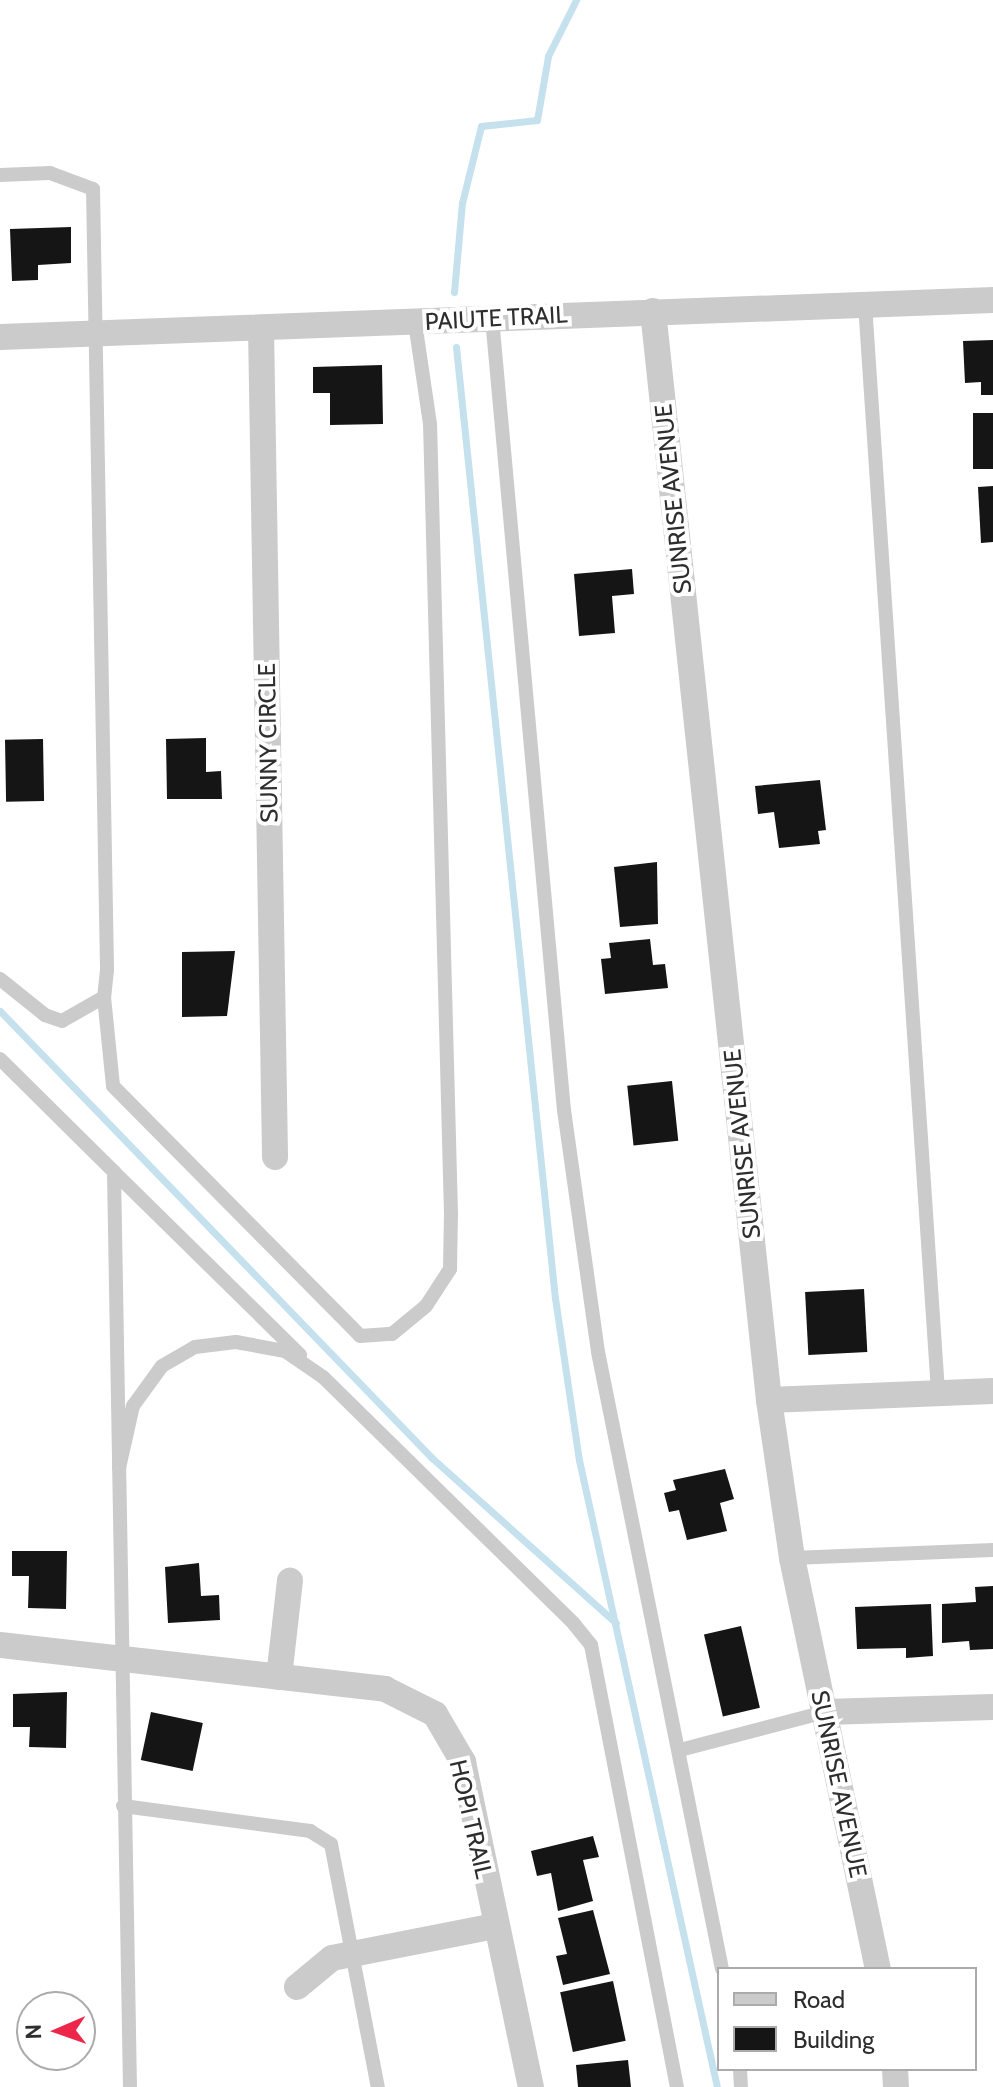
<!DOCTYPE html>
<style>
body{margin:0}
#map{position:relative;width:993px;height:2087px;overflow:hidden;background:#fff;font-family:Cabin,sans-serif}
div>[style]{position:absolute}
.stream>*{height:7px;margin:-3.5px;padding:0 3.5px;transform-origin:3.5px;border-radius:3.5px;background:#c5e1ed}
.building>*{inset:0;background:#151515;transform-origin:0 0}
.lane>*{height:14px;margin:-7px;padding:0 7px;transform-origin:7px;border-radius:7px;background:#cbcbcb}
.street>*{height:26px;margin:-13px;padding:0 13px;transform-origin:13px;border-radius:13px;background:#cbcbcb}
span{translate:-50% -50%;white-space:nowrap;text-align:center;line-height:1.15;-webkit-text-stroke:8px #fff;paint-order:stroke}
.street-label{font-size:24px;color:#2e2e2e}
.legend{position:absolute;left:717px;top:1967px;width:260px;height:104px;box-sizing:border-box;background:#fff;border:2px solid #ababab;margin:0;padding:10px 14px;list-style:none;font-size:24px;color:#2e2e2e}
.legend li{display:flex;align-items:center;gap:16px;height:40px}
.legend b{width:40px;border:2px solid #ababab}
.north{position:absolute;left:16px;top:1991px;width:80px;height:80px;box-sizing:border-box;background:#fff;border:2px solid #ababab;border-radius:50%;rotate:268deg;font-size:22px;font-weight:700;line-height:32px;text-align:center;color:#2e2e2e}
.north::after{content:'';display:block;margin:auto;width:28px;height:36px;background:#ed2749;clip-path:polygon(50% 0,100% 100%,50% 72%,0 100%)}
</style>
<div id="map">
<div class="stream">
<div style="left:454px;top:292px;width:89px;rotate:-84.9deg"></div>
<div style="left:462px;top:203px;width:79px;rotate:-76.1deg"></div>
<div style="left:481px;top:126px;width:56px;rotate:-6.1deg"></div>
<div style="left:537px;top:120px;width:65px;rotate:-80.2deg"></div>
<div style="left:548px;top:56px;width:63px;rotate:-63.4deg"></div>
<div style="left:456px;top:347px;width:956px;rotate:84.06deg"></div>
<div style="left:555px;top:1298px;width:164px;rotate:81.6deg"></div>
<div style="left:579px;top:1460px;width:642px;rotate:77.59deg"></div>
<div style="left:0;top:1011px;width:622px;rotate:45.98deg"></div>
<div style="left:432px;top:1458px;width:247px;rotate:41.9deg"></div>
</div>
<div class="building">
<div style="clip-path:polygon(71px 227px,71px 263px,38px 265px,38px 280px,12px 281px,10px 229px)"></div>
<div style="clip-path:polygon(993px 340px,993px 395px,981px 395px,981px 382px,965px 383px,963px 341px)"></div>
<div style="clip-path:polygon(382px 365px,383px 424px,330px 425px,330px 393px,313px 393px,313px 367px)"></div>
<div style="left:993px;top:413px;width:56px;height:20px;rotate:90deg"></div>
<div style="clip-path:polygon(993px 486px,993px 542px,981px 543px,978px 487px)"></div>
<div style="clip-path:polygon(632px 569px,634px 594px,612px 596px,615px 633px,579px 636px,574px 574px)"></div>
<div style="clip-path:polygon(206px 738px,206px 772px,221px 771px,222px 799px,167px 799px,166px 739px)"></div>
<div style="left:43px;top:739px;width:62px;height:38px;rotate:89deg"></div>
<div style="clip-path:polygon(820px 780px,826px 830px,818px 831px,820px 844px,779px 848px,774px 812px,758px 814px,755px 786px)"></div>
<div style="clip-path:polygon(657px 862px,658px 924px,620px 927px,614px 867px)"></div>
<div style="clip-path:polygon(650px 939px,653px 965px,665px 964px,668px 988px,605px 994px,601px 959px,611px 958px,609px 943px)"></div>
<div style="clip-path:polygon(235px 951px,227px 1016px,182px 1017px,182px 952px)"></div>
<div style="left:672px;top:1081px;width:60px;height:45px;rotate:84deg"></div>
<div style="left:864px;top:1289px;width:63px;height:59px;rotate:87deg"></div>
<div style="clip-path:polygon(725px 1469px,734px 1499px,720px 1503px,727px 1531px,687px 1540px,679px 1510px,669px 1512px,664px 1493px,676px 1490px,673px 1480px)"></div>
<div style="clip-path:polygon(12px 1551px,67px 1551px,66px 1609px,28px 1608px,29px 1576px,12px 1576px)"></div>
<div style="clip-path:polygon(199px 1563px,201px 1596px,219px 1595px,220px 1620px,168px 1623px,165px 1567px)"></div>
<div style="clip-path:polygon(993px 1586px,993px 1649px,970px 1650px,969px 1641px,942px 1643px,942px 1604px,976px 1602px,975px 1587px)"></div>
<div style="clip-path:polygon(931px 1604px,933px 1656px,906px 1658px,906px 1648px,857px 1649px,855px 1607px)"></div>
<div style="left:741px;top:1626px;width:84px;height:38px;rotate:77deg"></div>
<div style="clip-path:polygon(67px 1692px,66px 1748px,29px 1747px,30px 1727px,13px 1727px,13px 1694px)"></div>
<div style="left:151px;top:1712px;width:53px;height:49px;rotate:12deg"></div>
<div style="clip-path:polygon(593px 1836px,599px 1857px,583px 1860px,593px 1901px,558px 1911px,551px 1873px,537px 1876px,531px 1851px)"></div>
<div style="clip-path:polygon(593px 1910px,610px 1974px,563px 1985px,556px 1956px,567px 1954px,558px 1918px)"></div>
<div style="left:613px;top:1981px;width:61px;height:54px;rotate:78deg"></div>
<div style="clip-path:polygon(628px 2060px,631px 2087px,578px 2087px,576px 2065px)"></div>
</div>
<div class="lane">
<div style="left:0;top:175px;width:50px;rotate:-2.3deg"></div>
<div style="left:50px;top:173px;width:46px;rotate:20.4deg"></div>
<div style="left:93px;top:189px;width:781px;rotate:88.97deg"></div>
<div style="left:107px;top:970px;width:27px;rotate:96deg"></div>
<div style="left:104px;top:997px;width:48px;rotate:150.3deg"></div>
<div style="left:62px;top:1021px;width:18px;rotate:-161deg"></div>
<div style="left:45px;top:1015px;width:58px;rotate:-141.3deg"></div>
<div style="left:865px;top:304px;width:1091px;rotate:86.16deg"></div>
<div style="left:492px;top:318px;width:795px;rotate:84.81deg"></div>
<div style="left:564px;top:1110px;width:244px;rotate:82deg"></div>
<div style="left:598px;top:1352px;width:629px;rotate:78.64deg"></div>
<div style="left:104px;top:997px;width:89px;rotate:84.2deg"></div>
<div style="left:113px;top:1086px;width:351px;rotate:45.3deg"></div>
<div style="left:360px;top:1336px;width:32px;rotate:-4deg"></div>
<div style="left:392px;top:1334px;width:44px;rotate:-39.5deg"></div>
<div style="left:426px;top:1306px;width:44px;rotate:-57deg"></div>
<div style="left:450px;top:1269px;width:55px;rotate:-89deg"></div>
<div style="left:451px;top:1214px;width:790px;rotate:-91.52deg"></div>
<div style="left:430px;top:424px;width:103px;rotate:-98.4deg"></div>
<div style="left:0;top:1059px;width:161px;rotate:44.7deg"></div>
<div style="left:114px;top:1172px;width:915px;rotate:89deg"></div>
<div style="left:114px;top:1172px;width:261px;rotate:44.5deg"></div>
<div style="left:119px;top:1468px;width:64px;rotate:-77.3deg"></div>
<div style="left:133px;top:1406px;width:49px;rotate:-54.1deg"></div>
<div style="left:162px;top:1366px;width:38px;rotate:-30deg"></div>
<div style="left:195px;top:1347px;width:41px;rotate:-7deg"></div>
<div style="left:236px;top:1342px;width:50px;rotate:10.4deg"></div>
<div style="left:285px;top:1351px;width:46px;rotate:34.4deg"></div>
<div style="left:323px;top:1377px;width:352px;rotate:44.5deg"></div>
<div style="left:574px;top:1624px;width:27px;rotate:51deg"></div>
<div style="left:591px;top:1645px;width:450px;rotate:79deg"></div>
<div style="left:792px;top:1558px;width:201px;rotate:-2.3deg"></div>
<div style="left:680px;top:1750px;width:150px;rotate:-14.7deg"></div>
<div style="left:123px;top:1806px;width:189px;rotate:7.6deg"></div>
<div style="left:310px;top:1831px;width:25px;rotate:32deg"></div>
<div style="left:331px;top:1844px;width:248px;rotate:79.1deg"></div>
<div style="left:740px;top:2069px;width:18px;rotate:87deg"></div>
</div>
<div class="street">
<div style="left:653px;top:311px;width:1095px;rotate:83.92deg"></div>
<div style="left:769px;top:1400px;width:160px;rotate:81.7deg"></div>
<div style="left:792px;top:1558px;width:420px;rotate:78.2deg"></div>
<div style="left:261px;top:328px;width:829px;rotate:89.03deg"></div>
<div style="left:0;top:337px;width:994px;rotate:-2.13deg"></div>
<div style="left:769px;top:1400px;width:224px;rotate:-2.3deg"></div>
<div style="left:0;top:1645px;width:388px;rotate:6.5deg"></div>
<div style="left:385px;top:1689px;width:56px;rotate:26.6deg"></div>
<div style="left:435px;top:1714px;width:56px;rotate:59.7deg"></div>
<div style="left:463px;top:1762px;width:332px;rotate:78.2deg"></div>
<div style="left:279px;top:1677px;width:97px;rotate:-83.5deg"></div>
<div style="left:825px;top:1712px;width:168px;rotate:-1.7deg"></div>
<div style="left:297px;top:1987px;width:45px;rotate:-39.6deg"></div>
<div style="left:332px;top:1958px;width:166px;rotate:-11.1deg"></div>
<div style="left:895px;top:2069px;width:18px;rotate:87deg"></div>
</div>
<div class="street-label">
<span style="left:496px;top:318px;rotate:-3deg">PAIUTE TRAIL</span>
<span style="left:673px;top:499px;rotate:-96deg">SUNRISE AVENUE</span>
<span style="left:268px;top:743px;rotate:-91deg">SUNNY CIRCLE</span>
<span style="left:742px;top:1144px;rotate:-96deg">SUNRISE AVENUE</span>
<span style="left:839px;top:1784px;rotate:78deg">SUNRISE AVENUE</span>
<span style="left:471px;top:1819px;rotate:77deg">HOPI TRAIL</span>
</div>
<ul class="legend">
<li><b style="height:10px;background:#cbcbcb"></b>Road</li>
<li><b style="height:22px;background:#151515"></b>Building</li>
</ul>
<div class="north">N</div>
</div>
